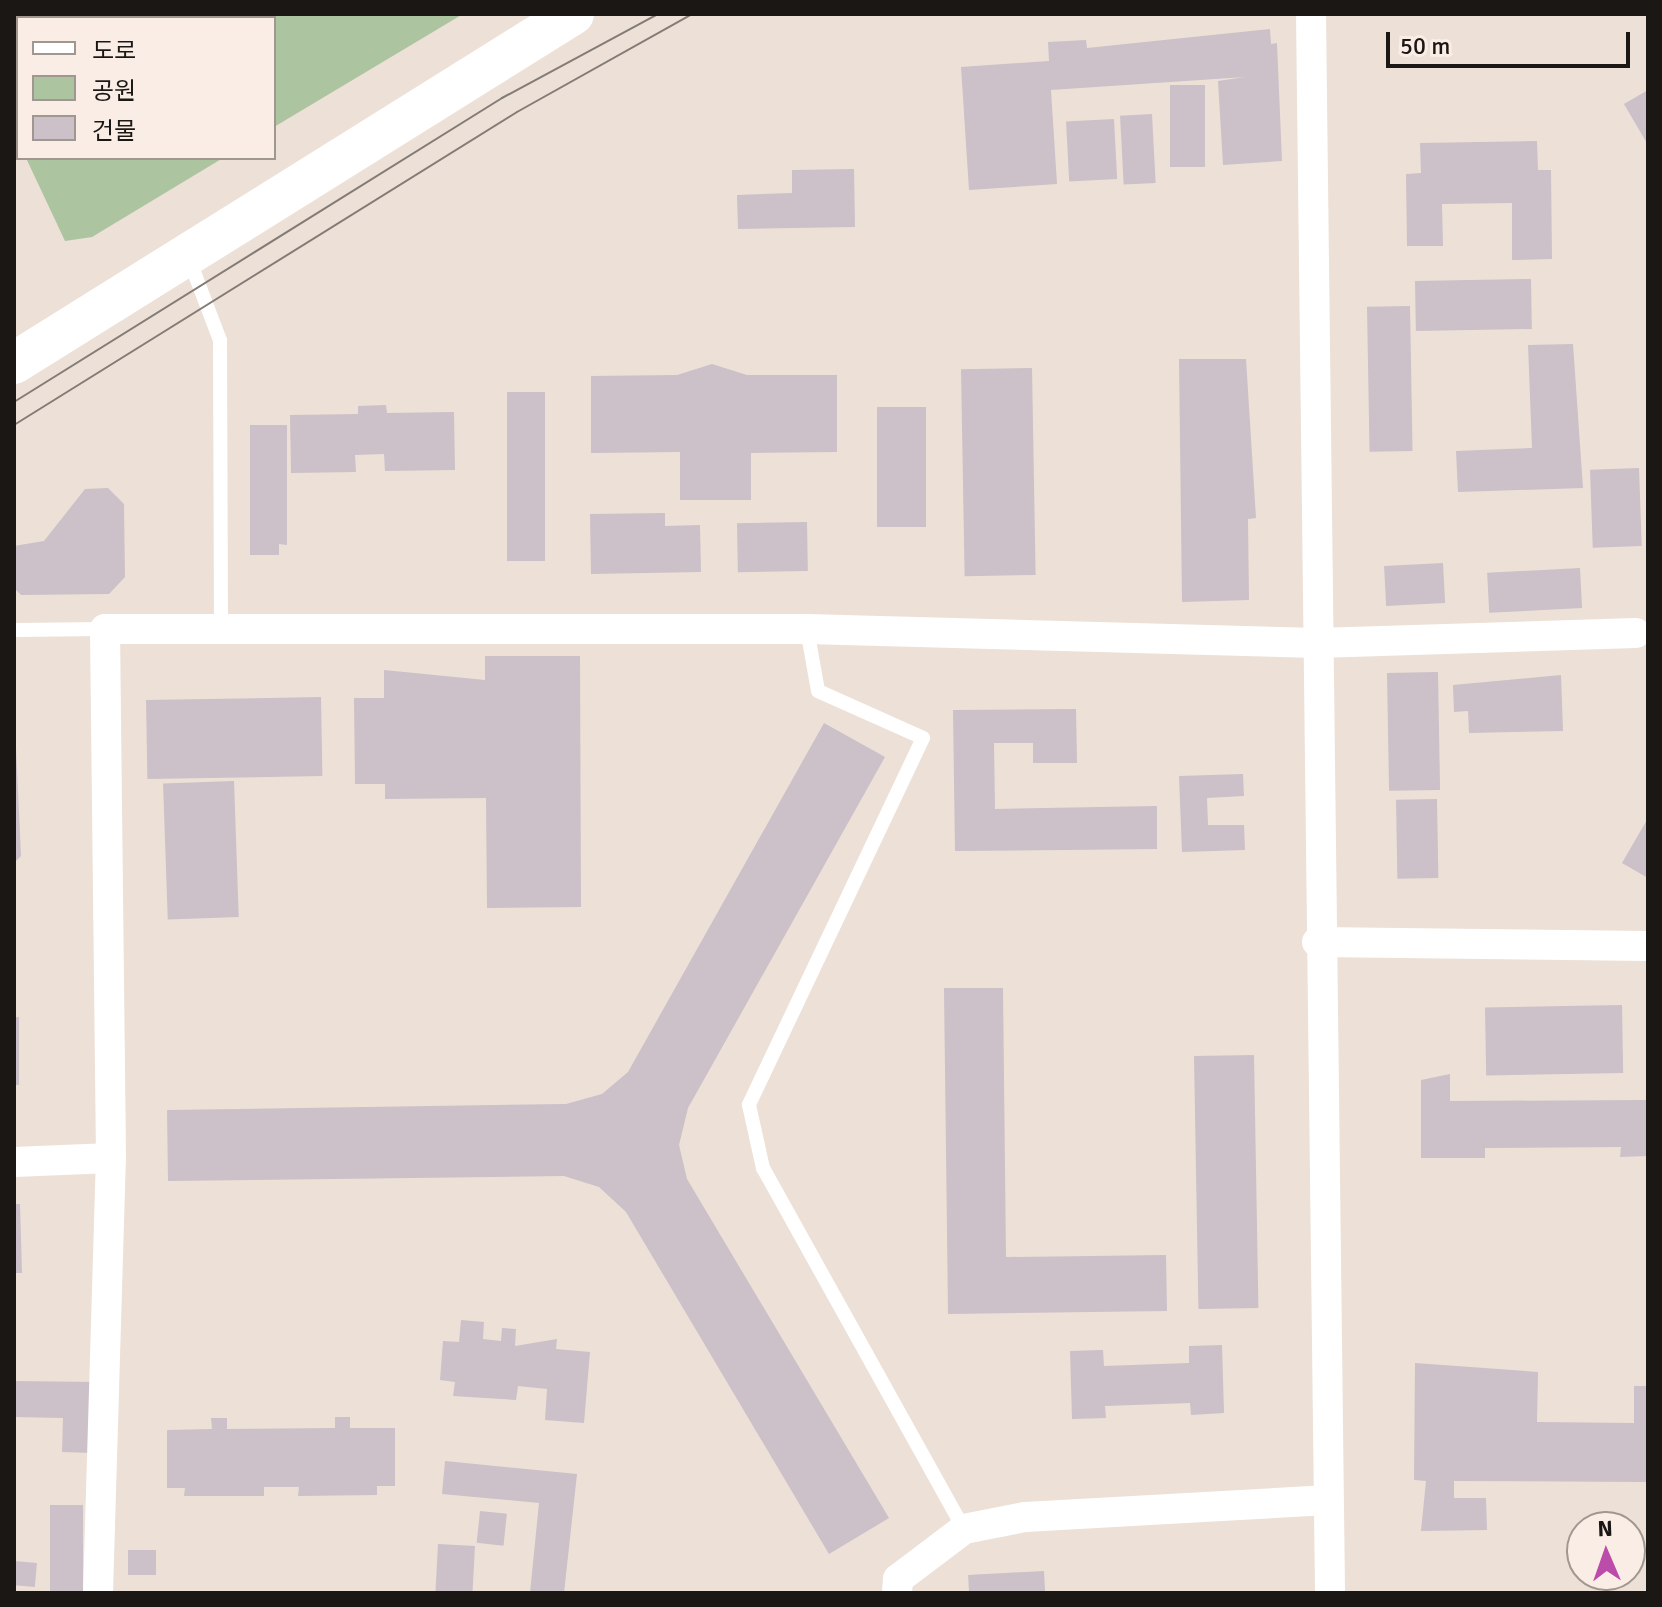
<!DOCTYPE html>
<meta charset="utf-8">
<style>
body{margin:0}
#map{position:relative;width:1662px;height:1607px;overflow:hidden;background:#ede0d7;font-family:Signika,"Noto Sans KR",sans-serif}
div>[style]{position:absolute}
.green>*{inset:0;background:#adc4a0}
.building>*{inset:0;background:#ccc0c9;transform-origin:0 0}
.service>*{height:14px;margin:-7px;padding:0 7px;transform-origin:7px;border-radius:7px;background:#fff}
.minor>*{height:30px;margin:-15px;padding:0 15px;transform-origin:15px;border-radius:15px;background:#fff}
.secondary>*{height:42px;margin:-21px;padding:0 21px;transform-origin:21px;border-radius:21px;background:#fff}
.tram>*{height:2px;margin:-1px;padding:0 1px;transform-origin:1px;border-radius:1px;background:#837b75}
span{translate:-50% -50%;white-space:nowrap;text-align:center;line-height:1.15;-webkit-text-stroke:7px #faede5;paint-order:stroke}
.frame{position:absolute;inset:0;border:16px solid #1b1714;pointer-events:none}
.legend{position:absolute;left:16px;top:16px;width:260px;height:144px;box-sizing:border-box;background:#faede5;border:2px solid #a19791;margin:0;padding:10px 14px;list-style:none;font-size:24px;color:#1b1714}
.legend li{display:flex;align-items:center;gap:16px;height:40px}
.legend b{width:40px;border:2px solid #a19791}
.north{position:absolute;left:1566px;top:1511px;width:80px;height:80px;box-sizing:border-box;background:#faede5;border:2px solid #a19791;border-radius:50%;rotate:358deg;font-size:22px;font-weight:700;line-height:32px;text-align:center;color:#1b1714}
.north::after{content:'';display:block;margin:auto;width:28px;height:36px;background:#bb4caa;clip-path:polygon(50% 0,100% 100%,50% 72%,0 100%)}
.scale{position:absolute;left:1386px;top:32px;width:244px;height:36px;box-sizing:border-box;border:4px solid #1b1714;border-top:0;padding-left:10px;font-size:24px;line-height:28px;white-space:nowrap;color:#1b1714;-webkit-text-stroke:6px #faede5;paint-order:stroke}
</style>
<div id="map">
<div class="green">
<div style="clip-path:polygon(14px 14px,463px 14px,274px 127px,274px 18px,18px 18px,18px 141px)"></div>
<div style="clip-path:polygon(26px 158px,223px 158px,92px 237px,65px 241px)"></div>
</div>
<div class="building">
<div style="clip-path:polygon(1270px 29px,1271px 44px,1277px 43px,1282px 161px,1223px 165px,1218px 81px,1245px 77px,1051px 90px,1057px 184px,969px 190px,961px 67px,1049px 61px,1048px 42px,1086px 40px,1087px 48px)"></div>
<div style="left:1170px;top:85px;width:35px;height:82px"></div>
<div style="clip-path:polygon(1648px 90px,1648px 145px,1624px 104px)"></div>
<div style="left:1152px;top:114px;width:69px;height:32px;rotate:87deg"></div>
<div style="left:1114px;top:119px;width:60px;height:48px;rotate:87deg"></div>
<div style="clip-path:polygon(1537px 141px,1538px 170px,1551px 170px,1552px 259px,1512px 260px,1512px 203px,1442px 204px,1443px 246px,1407px 246px,1406px 174px,1421px 173px,1420px 143px)"></div>
<div style="clip-path:polygon(854px 169px,855px 227px,738px 229px,737px 195px,792px 193px,792px 170px)"></div>
<div style="left:1531px;top:279px;width:50px;height:116px;rotate:89deg"></div>
<div style="left:1410px;top:306px;width:145px;height:43px;rotate:89deg"></div>
<div style="clip-path:polygon(1573px 344px,1583px 488px,1458px 492px,1456px 451px,1532px 448px,1528px 345px)"></div>
<div style="clip-path:polygon(1179px 359px,1246px 359px,1256px 518px,1248px 519px,1249px 600px,1182px 602px)"></div>
<div style="clip-path:polygon(712px 364px,747px 375px,837px 375px,837px 452px,751px 453px,751px 500px,680px 500px,680px 452px,591px 453px,591px 376px,677px 375px)"></div>
<div style="left:1032px;top:368px;width:207px;height:71px;rotate:89deg"></div>
<div style="left:507px;top:392px;width:38px;height:169px"></div>
<div style="clip-path:polygon(386px 405px,387px 413px,454px 412px,455px 470px,385px 471px,384px 454px,355px 455px,356px 472px,291px 473px,290px 415px,358px 414px,358px 406px)"></div>
<div style="left:926px;top:407px;width:120px;height:49px;rotate:90deg"></div>
<div style="clip-path:polygon(250px 425px,287px 425px,287px 545px,279px 544px,279px 555px,250px 555px)"></div>
<div style="left:1639px;top:468px;width:78px;height:49px;rotate:88deg"></div>
<div style="clip-path:polygon(108px 488px,124px 504px,125px 577px,109px 594px,21px 595px,14px 588px,14px 546px,44px 541px,85px 489px)"></div>
<div style="clip-path:polygon(665px 513px,665px 526px,700px 525px,701px 572px,591px 574px,590px 514px)"></div>
<div style="left:807px;top:522px;width:49px;height:70px;rotate:89deg"></div>
<div style="left:1443px;top:563px;width:40px;height:59px;rotate:87deg"></div>
<div style="left:1580px;top:568px;width:40px;height:93px;rotate:87deg"></div>
<div style="clip-path:polygon(485px 656px,580px 656px,581px 907px,487px 908px,486px 798px,385px 799px,385px 784px,355px 784px,354px 698px,384px 698px,384px 670px,485px 680px)"></div>
<div style="left:1438px;top:672px;width:118px;height:51px;rotate:89deg"></div>
<div style="clip-path:polygon(1561px 675px,1563px 731px,1469px 733px,1468px 711px,1454px 712px,1453px 685px)"></div>
<div style="left:321px;top:697px;width:79px;height:175px;rotate:89deg"></div>
<div style="clip-path:polygon(14px 705px,21px 856px,14px 863px)"></div>
<div style="clip-path:polygon(1076px 709px,1077px 763px,1033px 763px,1033px 743px,994px 743px,995px 809px,1157px 806px,1157px 849px,955px 851px,953px 710px)"></div>
<div style="clip-path:polygon(824px 723px,885px 757px,688px 1108px,679px 1145px,687px 1179px,889px 1518px,829px 1554px,626px 1212px,599px 1187px,564px 1176px,168px 1181px,167px 1110px,566px 1104px,602px 1094px,628px 1072px)"></div>
<div style="clip-path:polygon(1243px 774px,1244px 796px,1207px 798px,1208px 825px,1244px 825px,1245px 850px,1182px 852px,1179px 776px)"></div>
<div style="left:234px;top:781px;width:136px;height:71px;rotate:88deg"></div>
<div style="left:1437px;top:799px;width:79px;height:41px;rotate:89deg"></div>
<div style="clip-path:polygon(1648px 818px,1648px 878px,1622px 863px)"></div>
<div style="clip-path:polygon(944px 988px,1003px 988px,1006px 1257px,1166px 1255px,1167px 1311px,948px 1314px)"></div>
<div style="left:1622px;top:1005px;width:68px;height:137px;rotate:89deg"></div>
<div style="left:14px;top:1017px;width:5px;height:68px"></div>
<div style="left:1254px;top:1055px;width:253px;height:60px;rotate:89deg"></div>
<div style="clip-path:polygon(1450px 1074px,1450px 1101px,1648px 1100px,1648px 1156px,1620px 1157px,1621px 1147px,1485px 1148px,1485px 1158px,1421px 1158px,1421px 1080px)"></div>
<div style="clip-path:polygon(14px 1204px,20px 1204px,22px 1273px,14px 1273px)"></div>
<div style="clip-path:polygon(461px 1320px,484px 1322px,483px 1339px,501px 1341px,502px 1328px,516px 1329px,515px 1346px,557px 1339px,556px 1349px,590px 1352px,584px 1423px,545px 1420px,547px 1389px,518px 1386px,516px 1400px,453px 1396px,455px 1382px,440px 1380px,443px 1341px,459px 1342px)"></div>
<div style="clip-path:polygon(1222px 1345px,1224px 1413px,1191px 1415px,1190px 1403px,1105px 1406px,1106px 1418px,1072px 1419px,1070px 1351px,1103px 1350px,1104px 1366px,1189px 1363px,1189px 1346px)"></div>
<div style="clip-path:polygon(1415px 1363px,1538px 1372px,1537px 1422px,1634px 1423px,1634px 1386px,1648px 1386px,1648px 1482px,1454px 1481px,1454px 1498px,1486px 1498px,1487px 1530px,1421px 1531px,1426px 1481px,1414px 1480px)"></div>
<div style="clip-path:polygon(14px 1381px,95px 1382px,93px 1453px,62px 1452px,63px 1418px,14px 1417px)"></div>
<div style="clip-path:polygon(335px 1417px,350px 1417px,350px 1428px,395px 1428px,395px 1486px,377px 1486px,377px 1495px,298px 1496px,299px 1487px,264px 1487px,264px 1496px,184px 1496px,185px 1488px,167px 1488px,167px 1430px,212px 1429px,211px 1418px,227px 1418px,227px 1429px,335px 1428px)"></div>
<div style="clip-path:polygon(445px 1461px,577px 1474px,564px 1593px,530px 1593px,539px 1503px,442px 1494px)"></div>
<div style="left:50px;top:1505px;width:33px;height:88px"></div>
<div style="left:480px;top:1511px;width:27px;height:32px;rotate:6deg"></div>
<div style="left:438px;top:1544px;width:37px;height:49px;rotate:3deg"></div>
<div style="left:156px;top:1550px;width:25px;height:28px;rotate:90deg"></div>
<div style="left:14px;top:1561px;width:23px;height:24px;rotate:5deg"></div>
<div style="left:1044px;top:1571px;width:22px;height:76px;rotate:87deg"></div>
</div>
<div class="service">
<div style="left:189px;top:259px;width:87px;rotate:69.1deg"></div>
<div style="left:220px;top:340px;width:289px;rotate:89.8deg"></div>
<div style="left:807px;top:629px;width:63px;rotate:79.9deg"></div>
<div style="left:818px;top:691px;width:115px;rotate:24.1deg"></div>
<div style="left:923px;top:738px;width:406px;rotate:115.4deg"></div>
<div style="left:749px;top:1105px;width:65px;rotate:77.5deg"></div>
<div style="left:763px;top:1168px;width:413px;rotate:60.9deg"></div>
<div style="left:14px;top:630px;width:91px;rotate:-0.6deg"></div>
</div>
<div class="minor">
<div style="left:1311px;top:14px;width:1579px;rotate:89.31deg"></div>
<div style="left:1317px;top:942px;width:331px;rotate:0.7deg"></div>
<div style="left:14px;top:1162px;width:97px;rotate:-2.4deg"></div>
<div style="left:98px;top:1593px;width:435px;rotate:-88.3deg"></div>
<div style="left:111px;top:1158px;width:529px;rotate:-90.65deg"></div>
<div style="left:105px;top:629px;width:702px"></div>
<div style="left:807px;top:629px;width:510px;rotate:1.57deg"></div>
<div style="left:1317px;top:643px;width:319px;rotate:-1.8deg"></div>
<div style="left:897px;top:1593px;width:14px;rotate:-86deg"></div>
<div style="left:898px;top:1579px;width:83px;rotate:-37.1deg"></div>
<div style="left:964px;top:1529px;width:62px;rotate:-11.1deg"></div>
<div style="left:1025px;top:1517px;width:304px;rotate:-3.2deg"></div>
</div>
<div class="secondary">
<div style="left:14px;top:363px;width:659px;rotate:-31.98deg"></div>
</div>
<div class="tram">
<div style="left:14px;top:402px;width:575px;rotate:-31.92deg"></div>
<div style="left:502px;top:98px;width:177px;rotate:-28.3deg"></div>
<div style="left:14px;top:425px;width:592px;rotate:-31.89deg"></div>
<div style="left:517px;top:112px;width:201px;rotate:-29.2deg"></div>
</div>
<div class="frame"></div>
<ul class="legend">
<li><b style="height:10px;background:#fff"></b>도로</li>
<li><b style="height:22px;background:#adc4a0"></b>공원</li>
<li><b style="height:22px;background:#ccc0c9"></b>건물</li>
</ul>
<div class="north">N</div>
<div class="scale">50 m</div>
</div>
